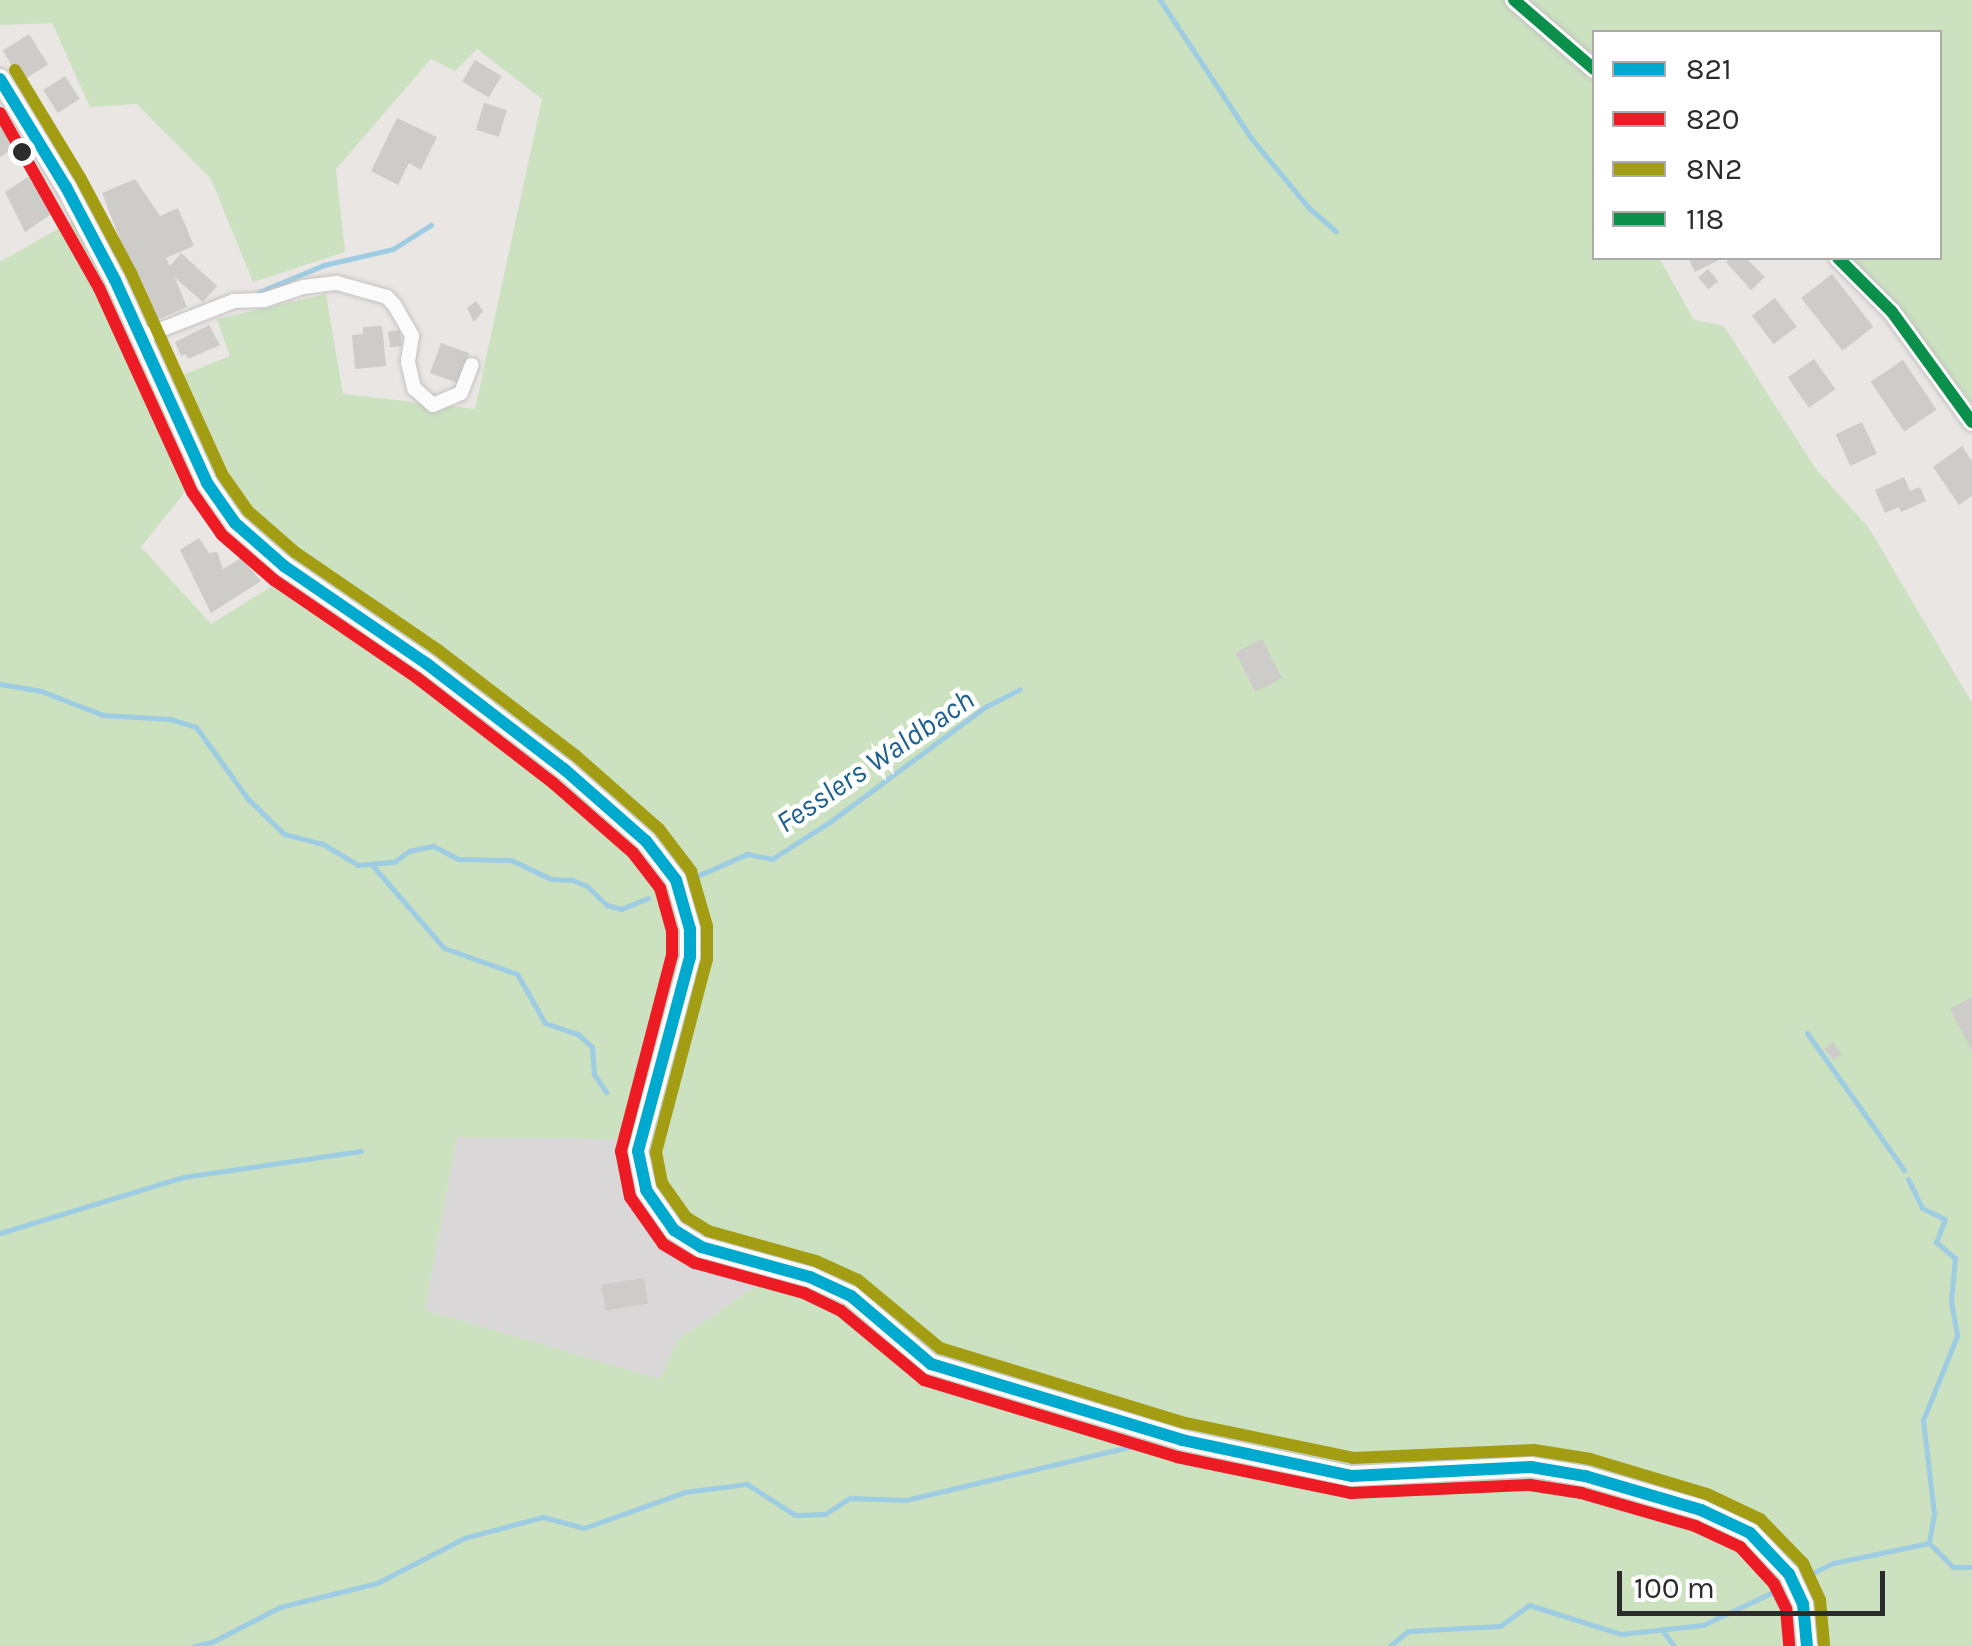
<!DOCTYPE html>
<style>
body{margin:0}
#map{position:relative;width:1972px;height:1646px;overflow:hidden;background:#e9e6e3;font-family:Karla,sans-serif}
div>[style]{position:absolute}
.industrial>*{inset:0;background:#dad7d9}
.green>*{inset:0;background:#cbe1bf}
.stream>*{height:5px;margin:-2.5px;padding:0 2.5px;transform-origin:2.5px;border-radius:2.5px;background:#9ecce3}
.building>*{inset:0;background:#ceccc9;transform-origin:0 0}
.roads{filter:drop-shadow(0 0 2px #c4c2c2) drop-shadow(0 0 2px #c4c2c2)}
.minor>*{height:14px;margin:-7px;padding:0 7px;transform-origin:7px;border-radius:7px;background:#fcfbfb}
.tertiary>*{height:18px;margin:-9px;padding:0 9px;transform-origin:9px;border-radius:9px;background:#fcfbfb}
.secondary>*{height:20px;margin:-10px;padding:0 10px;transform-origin:10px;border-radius:10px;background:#fcfbfb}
.bus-1>*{height:12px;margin:-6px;padding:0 6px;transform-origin:6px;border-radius:6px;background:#00a9ce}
.bus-2>*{height:12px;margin:-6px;padding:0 6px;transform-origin:6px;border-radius:6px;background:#ed1c24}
.bus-3>*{height:12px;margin:-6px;padding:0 6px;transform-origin:6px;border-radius:6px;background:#a29d12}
.bus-4>*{height:12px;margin:-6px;padding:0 6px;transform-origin:6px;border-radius:6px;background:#0b904b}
.dots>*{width:28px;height:28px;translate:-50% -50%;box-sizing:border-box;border:5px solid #fff;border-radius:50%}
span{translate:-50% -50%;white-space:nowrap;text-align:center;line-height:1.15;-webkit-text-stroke:9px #fff;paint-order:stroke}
.water-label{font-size:30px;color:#1c5f90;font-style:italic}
.legend{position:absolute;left:1592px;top:30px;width:350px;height:230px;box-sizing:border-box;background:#fff;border:2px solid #ababab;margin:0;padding:12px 18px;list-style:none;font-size:30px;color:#2c2c2c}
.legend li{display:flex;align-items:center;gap:20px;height:50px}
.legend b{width:50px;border:2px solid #ababab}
.scale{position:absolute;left:1617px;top:1571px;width:268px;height:45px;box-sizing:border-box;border:5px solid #2c2c2c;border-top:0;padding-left:12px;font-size:30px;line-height:35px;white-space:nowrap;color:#2c2c2c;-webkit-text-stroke:8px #fff;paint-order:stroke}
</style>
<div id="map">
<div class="industrial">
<div style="clip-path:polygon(457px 1137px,652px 1140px,655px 1177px,700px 1233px,754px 1251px,756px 1286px,677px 1340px,660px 1380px,425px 1310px)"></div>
</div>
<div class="green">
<div style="clip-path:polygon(evenodd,0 0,1972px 0,1972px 404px,1881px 288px,1849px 258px,1940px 258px,1940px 32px,1594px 32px,1594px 258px,1659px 258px,1694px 320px,1724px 326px,1816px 469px,1869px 528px,1972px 703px,1972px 1646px,0 1646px,0 262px,77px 218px,197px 477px,141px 547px,211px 624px,282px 580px,285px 563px,228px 506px,168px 381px,230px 356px,217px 319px,326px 294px,343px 394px,475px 409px,542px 99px,477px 49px,455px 71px,431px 59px,336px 169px,345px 252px,253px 282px,211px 179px,137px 104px,90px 107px,52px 23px,0 25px,0 0,457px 1137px,652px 1140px,655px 1177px,669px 1204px,700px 1233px,754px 1251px,756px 1286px,677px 1340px,660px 1379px,425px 1310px,457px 1137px)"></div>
</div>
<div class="stream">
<div style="left:1160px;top:0;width:165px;rotate:56.6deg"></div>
<div style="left:1251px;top:138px;width:89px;rotate:50.4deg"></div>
<div style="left:1308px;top:207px;width:37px;rotate:41deg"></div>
<div style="left:259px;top:292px;width:70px;rotate:-22.6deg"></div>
<div style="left:324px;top:265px;width:71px;rotate:-13.1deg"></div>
<div style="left:393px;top:249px;width:45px;rotate:-32.3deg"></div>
<div style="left:0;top:684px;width:42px;rotate:9.7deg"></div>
<div style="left:41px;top:691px;width:66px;rotate:21.2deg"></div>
<div style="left:103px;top:715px;width:67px;rotate:3.4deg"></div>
<div style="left:170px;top:719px;width:27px;rotate:17deg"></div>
<div style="left:196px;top:727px;width:89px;rotate:54.2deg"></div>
<div style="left:248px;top:799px;width:50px;rotate:44.2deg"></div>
<div style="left:284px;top:834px;width:40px;rotate:14.4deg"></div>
<div style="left:323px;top:844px;width:41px;rotate:31deg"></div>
<div style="left:358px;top:865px;width:36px;rotate:-5deg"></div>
<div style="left:394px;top:862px;width:19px;rotate:-36deg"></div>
<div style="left:409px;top:851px;width:25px;rotate:-12deg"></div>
<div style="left:433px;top:846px;width:29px;rotate:27deg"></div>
<div style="left:459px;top:859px;width:52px;rotate:1.1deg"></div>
<div style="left:511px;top:860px;width:44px;rotate:25.4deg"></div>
<div style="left:551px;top:879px;width:21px;rotate:3deg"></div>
<div style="left:572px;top:880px;width:16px;rotate:22deg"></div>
<div style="left:587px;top:886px;width:28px;rotate:44deg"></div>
<div style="left:607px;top:905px;width:15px;rotate:16deg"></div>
<div style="left:621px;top:909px;width:29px;rotate:-22deg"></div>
<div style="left:373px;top:866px;width:108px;rotate:49.1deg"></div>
<div style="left:444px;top:948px;width:77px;rotate:19.6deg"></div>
<div style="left:517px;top:974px;width:56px;rotate:60.3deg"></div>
<div style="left:545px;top:1023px;width:36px;rotate:19deg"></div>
<div style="left:579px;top:1035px;width:18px;rotate:43deg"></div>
<div style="left:592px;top:1047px;width:27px;rotate:86deg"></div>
<div style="left:594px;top:1074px;width:22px;rotate:56deg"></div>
<div style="left:697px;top:876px;width:55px;rotate:-23.7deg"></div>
<div style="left:747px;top:854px;width:25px;rotate:11deg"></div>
<div style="left:772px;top:859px;width:70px;rotate:-32.8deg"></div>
<div style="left:831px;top:821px;width:192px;rotate:-36.5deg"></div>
<div style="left:985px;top:707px;width:39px;rotate:-27deg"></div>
<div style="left:1807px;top:1033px;width:168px;rotate:54.7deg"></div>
<div style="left:1908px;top:1179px;width:32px;rotate:64deg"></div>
<div style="left:1922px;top:1208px;width:25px;rotate:26deg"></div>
<div style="left:1945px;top:1219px;width:25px;rotate:111deg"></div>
<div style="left:1936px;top:1242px;width:25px;rotate:40deg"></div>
<div style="left:1955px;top:1258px;width:43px;rotate:95.3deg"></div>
<div style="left:1951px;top:1301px;width:36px;rotate:80deg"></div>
<div style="left:1957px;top:1336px;width:91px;rotate:112deg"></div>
<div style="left:1923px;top:1420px;width:95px;rotate:83.3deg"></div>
<div style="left:1934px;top:1514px;width:29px;rotate:100deg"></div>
<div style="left:0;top:1233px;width:191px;rotate:-17deg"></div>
<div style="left:183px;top:1177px;width:180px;rotate:-8.3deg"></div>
<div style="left:1796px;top:1581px;width:41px;rotate:-25.9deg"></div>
<div style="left:1833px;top:1563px;width:98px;rotate:-11.8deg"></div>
<div style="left:1929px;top:1543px;width:34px;rotate:45deg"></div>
<div style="left:1953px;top:1567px;width:19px"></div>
<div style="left:1662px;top:1630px;width:20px;rotate:53deg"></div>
<div style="left:194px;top:1646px;width:18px;rotate:-13deg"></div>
<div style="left:212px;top:1642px;width:76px;rotate:-27.2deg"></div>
<div style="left:280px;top:1607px;width:100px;rotate:-13.9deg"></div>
<div style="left:377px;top:1583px;width:98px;rotate:-27.3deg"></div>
<div style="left:464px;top:1538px;width:82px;rotate:-14.9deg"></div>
<div style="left:543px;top:1517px;width:42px;rotate:15deg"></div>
<div style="left:584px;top:1528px;width:107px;rotate:-19.6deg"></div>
<div style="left:685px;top:1492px;width:63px;rotate:-7.4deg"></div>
<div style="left:747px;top:1484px;width:57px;rotate:32.9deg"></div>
<div style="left:795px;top:1515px;width:30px;rotate:-2deg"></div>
<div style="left:825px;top:1514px;width:30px;rotate:-33deg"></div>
<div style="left:850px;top:1498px;width:56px;rotate:2deg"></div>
<div style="left:906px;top:1500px;width:233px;rotate:-13.4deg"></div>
<div style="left:1390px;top:1646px;width:23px;rotate:-40deg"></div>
<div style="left:1408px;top:1631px;width:92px;rotate:-3.1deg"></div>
<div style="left:1500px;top:1626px;width:36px;rotate:-36deg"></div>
<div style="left:1529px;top:1605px;width:96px;rotate:17.5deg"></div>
<div style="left:1621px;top:1634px;width:82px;rotate:-6.3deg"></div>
<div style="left:1703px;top:1625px;width:92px;rotate:-25.2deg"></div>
</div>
<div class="building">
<div style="left:29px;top:34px;width:36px;height:31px;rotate:58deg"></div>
<div style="left:475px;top:60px;width:31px;height:25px;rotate:31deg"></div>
<div style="left:65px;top:76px;width:27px;height:26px;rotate:57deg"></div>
<div style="left:484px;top:103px;width:24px;height:28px;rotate:17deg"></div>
<div style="clip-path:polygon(397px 118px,437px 137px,421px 170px,409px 163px,398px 185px,371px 171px)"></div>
<div style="clip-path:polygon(0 121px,16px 147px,0 157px)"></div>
<div style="clip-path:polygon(28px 177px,53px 213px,25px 232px,5px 192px)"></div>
<div style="clip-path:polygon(135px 179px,160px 216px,178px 208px,194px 246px,166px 258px,170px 266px,181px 253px,217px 286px,203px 302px,175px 278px,187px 307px,152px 322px,102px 193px)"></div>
<div style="clip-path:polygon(1688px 258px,1723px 258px,1695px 272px)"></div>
<div style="clip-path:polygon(1731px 258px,1746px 258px,1765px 277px,1751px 290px,1726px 262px)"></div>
<div style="left:1708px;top:269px;width:16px;height:13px;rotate:50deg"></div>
<div style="left:1832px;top:274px;width:67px;height:39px;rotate:52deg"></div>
<div style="left:1775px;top:298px;width:36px;height:29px;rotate:53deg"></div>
<div style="clip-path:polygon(476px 301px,483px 311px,474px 322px,467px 308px)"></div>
<div style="clip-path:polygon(209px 325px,220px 345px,188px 359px,186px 354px,181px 356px,175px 342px)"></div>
<div style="clip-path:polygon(382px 326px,386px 366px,355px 369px,352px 335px,363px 334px,363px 327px)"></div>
<div style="left:400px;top:330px;width:16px;height:12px;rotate:83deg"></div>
<div style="left:441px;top:343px;width:30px;height:32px;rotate:20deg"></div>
<div style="left:1814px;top:359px;width:37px;height:32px;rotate:55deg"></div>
<div style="left:1903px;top:360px;width:60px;height:39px;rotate:56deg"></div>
<div style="left:1862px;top:422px;width:35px;height:29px;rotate:65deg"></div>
<div style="clip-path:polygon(1962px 446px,1972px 461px,1972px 496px,1959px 505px,1933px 467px)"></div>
<div style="clip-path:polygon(1904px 477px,1910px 491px,1920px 487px,1926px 501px,1901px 512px,1899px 507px,1885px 513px,1875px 490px)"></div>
<div style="clip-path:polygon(199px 538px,209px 553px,217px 552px,223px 569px,241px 558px,261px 581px,211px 613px,180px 550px)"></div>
<div style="left:1262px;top:639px;width:44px;height:30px;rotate:63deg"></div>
<div style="clip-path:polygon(1972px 997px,1972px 1051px,1950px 1009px)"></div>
<div style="left:1833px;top:1042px;width:15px;height:11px;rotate:53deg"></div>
<div style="left:644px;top:1278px;width:26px;height:43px;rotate:81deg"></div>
</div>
<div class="roads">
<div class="minor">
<div style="left:142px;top:337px;width:99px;rotate:-21.4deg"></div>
<div style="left:234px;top:301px;width:30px;rotate:-2deg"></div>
<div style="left:264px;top:300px;width:41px;rotate:-18.4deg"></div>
<div style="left:303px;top:287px;width:34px;rotate:-7deg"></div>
<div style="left:337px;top:283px;width:52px;rotate:15.6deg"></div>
<div style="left:387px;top:297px;width:12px;rotate:48deg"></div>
<div style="left:395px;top:306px;width:34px;rotate:60deg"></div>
<div style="left:412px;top:336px;width:26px;rotate:99deg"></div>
<div style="left:408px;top:362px;width:27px;rotate:77deg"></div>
<div style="left:414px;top:388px;width:25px;rotate:42deg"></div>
<div style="left:433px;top:405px;width:30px;rotate:-23deg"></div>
<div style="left:461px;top:393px;width:30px;rotate:-69deg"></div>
</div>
<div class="tertiary">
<div style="left:1514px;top:0;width:106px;rotate:40.8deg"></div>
<div style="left:1838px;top:258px;width:76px;rotate:45deg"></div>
<div style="left:1892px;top:312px;width:136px;rotate:54deg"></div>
</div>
<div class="secondary">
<div style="left:0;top:79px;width:127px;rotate:58.6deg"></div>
<div style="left:66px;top:187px;width:105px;rotate:62.2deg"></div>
<div style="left:115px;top:280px;width:223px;rotate:65.6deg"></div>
<div style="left:207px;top:483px;width:49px;rotate:55deg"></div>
<div style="left:235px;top:523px;width:65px;rotate:41.3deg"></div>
<div style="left:284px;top:566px;width:173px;rotate:34.4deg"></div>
<div style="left:427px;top:664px;width:173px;rotate:37.5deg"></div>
<div style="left:564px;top:769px;width:109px;rotate:41.3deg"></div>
<div style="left:646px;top:841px;width:49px;rotate:52.4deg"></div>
<div style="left:676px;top:880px;width:51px;rotate:74.1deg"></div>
<div style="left:690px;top:929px;width:28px;rotate:90deg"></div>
<div style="left:690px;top:957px;width:201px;rotate:105deg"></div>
<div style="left:638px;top:1151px;width:40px;rotate:78deg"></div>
<div style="left:646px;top:1190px;width:49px;rotate:55deg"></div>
<div style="left:674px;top:1230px;width:32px;rotate:32deg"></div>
<div style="left:701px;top:1247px;width:113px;rotate:15.4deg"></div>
<div style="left:810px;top:1277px;width:45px;rotate:24.9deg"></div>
<div style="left:851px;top:1296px;width:105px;rotate:40.4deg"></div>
<div style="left:931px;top:1364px;width:262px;rotate:16.8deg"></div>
<div style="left:1182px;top:1440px;width:174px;rotate:12deg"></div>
<div style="left:1352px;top:1476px;width:179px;rotate:-2.9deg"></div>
<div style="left:1531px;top:1467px;width:55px;rotate:9.5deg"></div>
<div style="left:1585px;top:1476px;width:121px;rotate:16.3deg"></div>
<div style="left:1701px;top:1510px;width:54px;rotate:25.1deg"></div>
<div style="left:1750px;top:1533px;width:57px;rotate:46.4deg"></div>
<div style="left:1789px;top:1574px;width:33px;rotate:65deg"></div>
<div style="left:1803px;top:1604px;width:42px;rotate:84.6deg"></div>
</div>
</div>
<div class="bus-1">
<div style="left:0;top:79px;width:127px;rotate:58.6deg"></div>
<div style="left:66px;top:187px;width:105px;rotate:62.2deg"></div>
<div style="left:115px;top:280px;width:223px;rotate:65.6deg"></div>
<div style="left:207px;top:483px;width:49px;rotate:55deg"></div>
<div style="left:235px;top:523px;width:65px;rotate:41.3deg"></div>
<div style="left:284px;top:566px;width:173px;rotate:34.4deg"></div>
<div style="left:427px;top:664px;width:173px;rotate:37.5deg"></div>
<div style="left:564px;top:769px;width:109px;rotate:41.3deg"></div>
<div style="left:646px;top:841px;width:49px;rotate:52.4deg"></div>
<div style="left:676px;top:880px;width:51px;rotate:74.1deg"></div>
<div style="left:690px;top:929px;width:28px;rotate:90deg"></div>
<div style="left:690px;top:957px;width:201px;rotate:105deg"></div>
<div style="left:638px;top:1151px;width:40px;rotate:78deg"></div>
<div style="left:646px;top:1190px;width:49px;rotate:55deg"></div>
<div style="left:674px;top:1230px;width:32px;rotate:32deg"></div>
<div style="left:701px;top:1247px;width:113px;rotate:15.4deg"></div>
<div style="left:810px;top:1277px;width:45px;rotate:24.9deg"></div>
<div style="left:851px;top:1296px;width:105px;rotate:40.4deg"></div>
<div style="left:931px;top:1364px;width:262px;rotate:16.8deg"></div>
<div style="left:1182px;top:1440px;width:174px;rotate:12deg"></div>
<div style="left:1352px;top:1476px;width:179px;rotate:-2.9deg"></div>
<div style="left:1531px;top:1467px;width:55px;rotate:9.5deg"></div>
<div style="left:1585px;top:1476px;width:121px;rotate:16.3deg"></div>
<div style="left:1701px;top:1510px;width:54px;rotate:25.1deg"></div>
<div style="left:1750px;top:1533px;width:57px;rotate:46.4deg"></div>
<div style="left:1789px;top:1574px;width:33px;rotate:65deg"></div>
<div style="left:1803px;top:1604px;width:42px;rotate:84.6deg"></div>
</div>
<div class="bus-2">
<div style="left:0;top:113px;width:201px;rotate:60.5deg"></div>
<div style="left:99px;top:288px;width:224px;rotate:65.5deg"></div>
<div style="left:192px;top:492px;width:52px;rotate:55.1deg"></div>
<div style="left:222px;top:535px;width:69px;rotate:40.9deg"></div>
<div style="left:274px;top:580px;width:173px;rotate:34.4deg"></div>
<div style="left:417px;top:678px;width:172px;rotate:37.7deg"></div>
<div style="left:553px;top:783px;width:106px;rotate:41.2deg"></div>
<div style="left:633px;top:853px;width:44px;rotate:52.4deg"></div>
<div style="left:660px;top:888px;width:45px;rotate:74.4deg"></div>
<div style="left:672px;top:931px;width:24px;rotate:90deg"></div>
<div style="left:672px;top:955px;width:203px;rotate:104.6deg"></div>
<div style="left:621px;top:1151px;width:47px;rotate:78.9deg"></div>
<div style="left:630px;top:1197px;width:57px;rotate:54.9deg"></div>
<div style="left:663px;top:1244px;width:37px;rotate:31deg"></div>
<div style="left:695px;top:1263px;width:113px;rotate:15.4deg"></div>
<div style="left:804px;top:1293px;width:41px;rotate:25.9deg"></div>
<div style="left:841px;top:1311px;width:108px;rotate:39.7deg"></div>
<div style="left:924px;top:1380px;width:264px;rotate:16.9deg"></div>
<div style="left:1177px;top:1457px;width:178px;rotate:11.7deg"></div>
<div style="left:1351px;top:1493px;width:179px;rotate:-2.6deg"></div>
<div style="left:1530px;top:1485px;width:52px;rotate:8.9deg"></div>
<div style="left:1581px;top:1493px;width:119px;rotate:16.1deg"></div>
<div style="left:1695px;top:1526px;width:50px;rotate:25deg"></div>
<div style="left:1740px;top:1547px;width:50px;rotate:47.4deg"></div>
<div style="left:1774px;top:1584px;width:28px;rotate:64deg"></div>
<div style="left:1786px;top:1609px;width:37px;rotate:85deg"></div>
</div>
<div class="bus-3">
<div style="left:15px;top:70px;width:127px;rotate:58.8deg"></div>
<div style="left:81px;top:179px;width:106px;rotate:62deg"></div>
<div style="left:131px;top:273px;width:221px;rotate:65.6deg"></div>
<div style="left:222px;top:474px;width:45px;rotate:54.9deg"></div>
<div style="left:248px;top:511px;width:62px;rotate:41.1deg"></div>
<div style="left:295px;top:552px;width:173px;rotate:34.4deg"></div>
<div style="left:438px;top:650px;width:173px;rotate:37.5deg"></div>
<div style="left:575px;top:755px;width:112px;rotate:41.4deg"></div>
<div style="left:659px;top:829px;width:53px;rotate:52.7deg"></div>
<div style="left:691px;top:871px;width:57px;rotate:73.8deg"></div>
<div style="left:707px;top:926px;width:33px;rotate:90deg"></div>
<div style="left:707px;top:959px;width:200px;rotate:104.8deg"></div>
<div style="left:656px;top:1152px;width:32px;rotate:79deg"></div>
<div style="left:662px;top:1183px;width:42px;rotate:54.8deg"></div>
<div style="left:686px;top:1217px;width:26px;rotate:32deg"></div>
<div style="left:708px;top:1231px;width:112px;rotate:15.5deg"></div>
<div style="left:816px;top:1261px;width:46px;rotate:24.3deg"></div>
<div style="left:858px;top:1280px;width:107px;rotate:39.7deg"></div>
<div style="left:940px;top:1348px;width:257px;rotate:17deg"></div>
<div style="left:1186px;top:1423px;width:171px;rotate:11.8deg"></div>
<div style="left:1353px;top:1458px;width:181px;rotate:-2.5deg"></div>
<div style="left:1534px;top:1450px;width:57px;rotate:9.1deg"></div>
<div style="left:1590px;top:1459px;width:122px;rotate:16.7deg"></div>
<div style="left:1707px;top:1494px;width:59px;rotate:25.3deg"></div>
<div style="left:1760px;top:1519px;width:62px;rotate:45.7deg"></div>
<div style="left:1803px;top:1563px;width:41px;rotate:65.3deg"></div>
<div style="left:1820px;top:1600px;width:44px;rotate:84.8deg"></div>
</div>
<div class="bus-4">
<div style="left:1514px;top:0;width:106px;rotate:40.8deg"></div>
<div style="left:1838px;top:258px;width:76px;rotate:45deg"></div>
<div style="left:1892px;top:312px;width:136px;rotate:54deg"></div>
</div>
<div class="dots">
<div style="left:22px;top:152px;background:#2c2c2c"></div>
</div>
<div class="water-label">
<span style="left:875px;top:761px;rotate:-34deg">Fesslers Waldbach</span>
</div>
<ul class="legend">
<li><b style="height:12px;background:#00a9ce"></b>821</li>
<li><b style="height:12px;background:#ed1c24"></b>820</li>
<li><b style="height:12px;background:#a29d12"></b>8N2</li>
<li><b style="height:12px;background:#0b904b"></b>118</li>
</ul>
<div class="scale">100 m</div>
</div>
